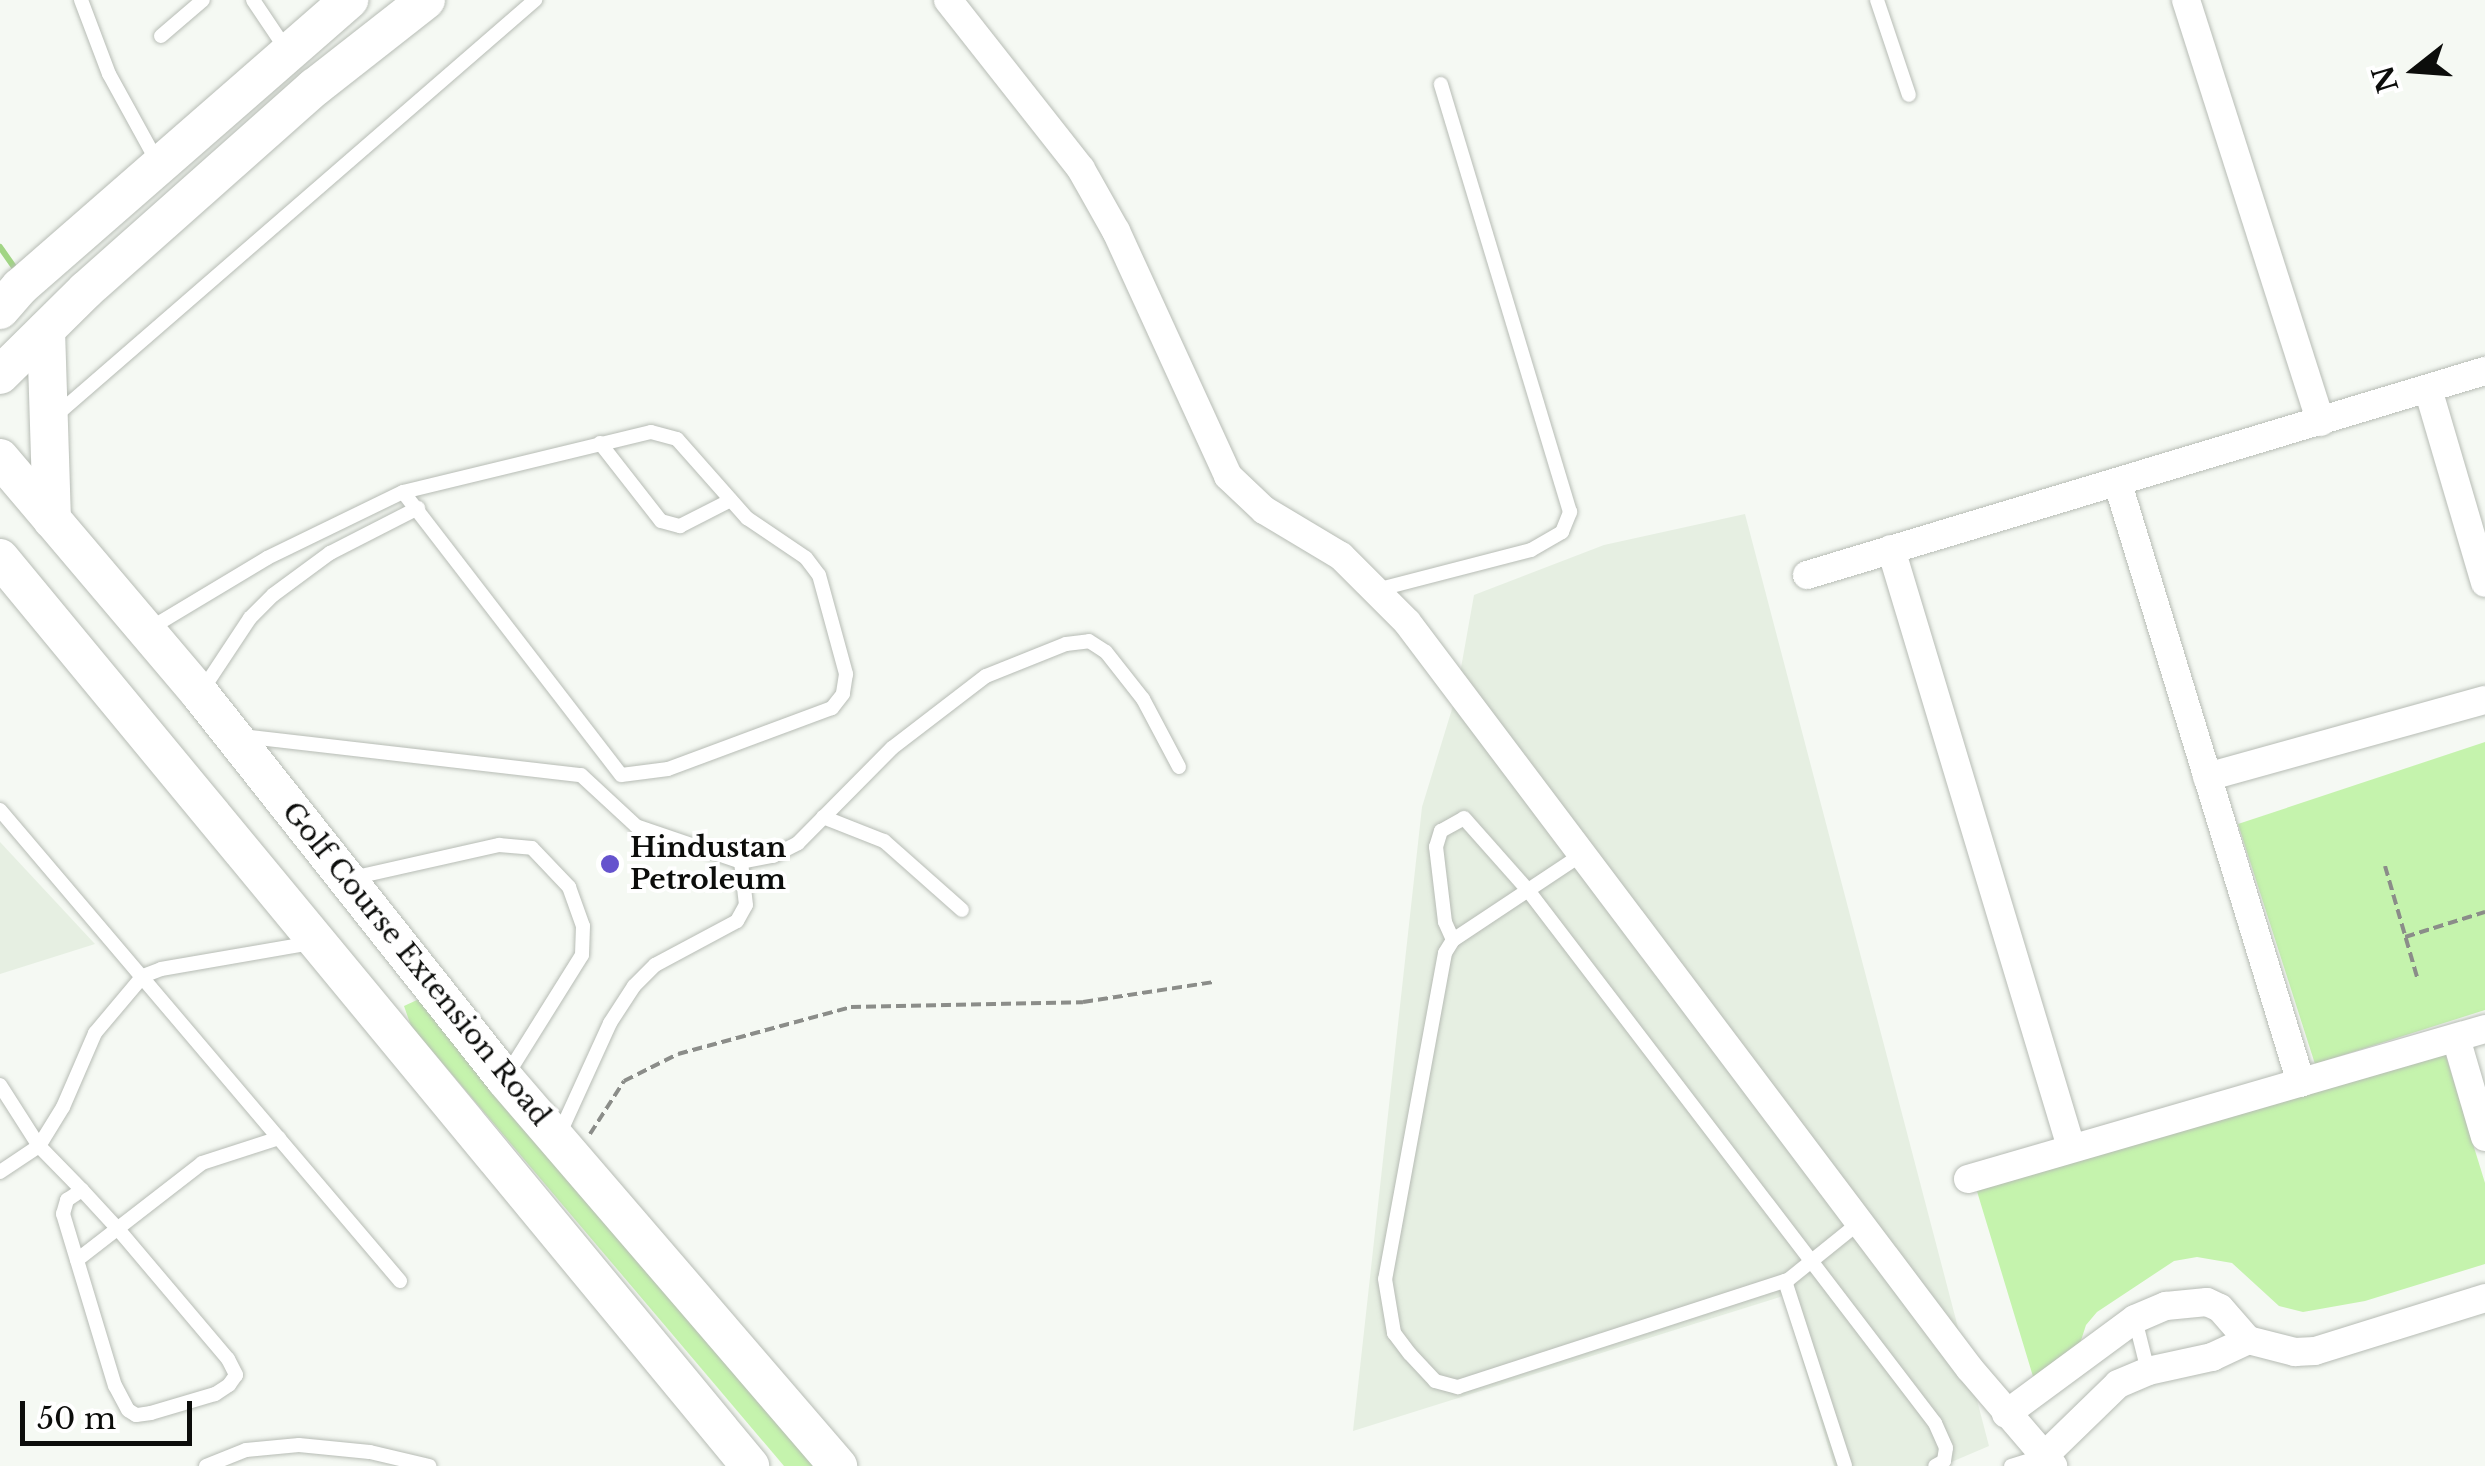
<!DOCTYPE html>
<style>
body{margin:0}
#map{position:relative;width:2485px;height:1466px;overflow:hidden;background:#f5f9f3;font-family:"Libre Baskerville",serif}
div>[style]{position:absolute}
.built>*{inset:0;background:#e6efe2}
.green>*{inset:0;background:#c5f3ad}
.stream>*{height:6px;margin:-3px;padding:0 3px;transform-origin:3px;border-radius:3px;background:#a1d584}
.path>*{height:4px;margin-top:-2px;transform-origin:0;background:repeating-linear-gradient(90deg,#8b8d89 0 10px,transparent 0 15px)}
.roads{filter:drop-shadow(0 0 2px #b7bcb5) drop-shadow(0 0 2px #b7bcb5)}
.lane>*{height:14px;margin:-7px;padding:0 7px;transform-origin:7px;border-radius:7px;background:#fff}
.street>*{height:28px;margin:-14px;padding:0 14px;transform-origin:14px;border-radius:14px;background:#fff}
.secondary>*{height:38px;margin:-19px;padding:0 19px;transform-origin:19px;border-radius:19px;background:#fff}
.dots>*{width:28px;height:28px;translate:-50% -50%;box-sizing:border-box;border:5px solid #fff;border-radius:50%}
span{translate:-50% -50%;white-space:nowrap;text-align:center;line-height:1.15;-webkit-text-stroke:8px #fff;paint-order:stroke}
.poi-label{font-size:28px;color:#0c0d0b;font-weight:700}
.left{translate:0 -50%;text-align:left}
.street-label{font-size:28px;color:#0c0d0b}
.north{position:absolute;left:2365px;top:20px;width:100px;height:100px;-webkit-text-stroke:8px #fff;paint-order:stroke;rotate:253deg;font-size:28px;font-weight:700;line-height:40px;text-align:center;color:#0c0d0b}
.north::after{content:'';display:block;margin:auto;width:35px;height:45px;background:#0c0d0b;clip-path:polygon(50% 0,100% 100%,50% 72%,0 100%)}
.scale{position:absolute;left:20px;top:1401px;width:172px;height:45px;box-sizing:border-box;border:5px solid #0c0d0b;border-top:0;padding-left:12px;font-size:30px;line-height:35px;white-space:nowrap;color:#0c0d0b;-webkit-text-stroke:8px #fff;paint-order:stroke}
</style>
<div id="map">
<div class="built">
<div style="clip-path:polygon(1745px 514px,1989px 1446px,1942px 1466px,1834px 1466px,1783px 1296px,1353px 1431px,1422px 807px,1456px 696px,1474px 595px,1604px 545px)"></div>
<div style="clip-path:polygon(0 842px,95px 944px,0 974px)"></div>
</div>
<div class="green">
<div style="clip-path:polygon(2485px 742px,2485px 1010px,2315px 1064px,2238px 824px)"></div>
<div style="clip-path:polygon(417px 1000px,425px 1001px,602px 1210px,813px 1466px,784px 1466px,411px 1026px,404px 1006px)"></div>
<div style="clip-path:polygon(2442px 1043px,2485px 1183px,2485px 1264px,2365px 1301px,2303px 1312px,2279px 1306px,2232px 1263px,2197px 1257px,2174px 1261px,2097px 1312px,2086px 1325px,2076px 1356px,2035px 1383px,1976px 1188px)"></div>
</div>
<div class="stream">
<div style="left:0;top:247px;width:29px;rotate:55deg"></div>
</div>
<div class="path">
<div style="left:2385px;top:866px;width:119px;rotate:73.9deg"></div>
<div style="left:2405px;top:937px;width:84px;rotate:-17.4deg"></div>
<div style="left:590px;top:1134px;width:63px;rotate:-57.3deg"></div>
<div style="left:624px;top:1081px;width:60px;rotate:-26.6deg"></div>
<div style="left:678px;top:1054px;width:179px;rotate:-15.2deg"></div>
<div style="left:851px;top:1007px;width:232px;rotate:-1.2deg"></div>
<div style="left:1083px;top:1002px;width:133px;rotate:-8.7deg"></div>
</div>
<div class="roads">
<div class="lane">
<div style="left:81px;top:0;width:79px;rotate:69.3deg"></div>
<div style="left:109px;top:74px;width:104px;rotate:61.2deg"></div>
<div style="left:253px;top:0;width:63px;rotate:56.1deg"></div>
<div style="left:1877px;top:0;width:100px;rotate:71.4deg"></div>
<div style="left:161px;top:36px;width:55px;rotate:-40.6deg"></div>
<div style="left:54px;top:417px;width:637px;rotate:-40.92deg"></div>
<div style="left:600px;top:443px;width:99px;rotate:52deg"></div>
<div style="left:661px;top:521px;width:20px;rotate:15deg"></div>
<div style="left:680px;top:526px;width:57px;rotate:-27deg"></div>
<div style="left:1380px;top:589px;width:156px;rotate:-14.5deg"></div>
<div style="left:1531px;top:550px;width:36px;rotate:-30deg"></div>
<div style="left:1562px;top:532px;width:22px;rotate:-68deg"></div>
<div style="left:1570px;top:512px;width:447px;rotate:-106.8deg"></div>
<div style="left:149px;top:629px;width:138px;rotate:-31deg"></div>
<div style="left:267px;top:558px;width:151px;rotate:-25.9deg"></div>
<div style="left:403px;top:492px;width:255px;rotate:-13.6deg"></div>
<div style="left:651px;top:432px;width:27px;rotate:15deg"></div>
<div style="left:677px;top:439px;width:106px;rotate:48.5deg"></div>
<div style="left:747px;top:518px;width:71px;rotate:34.1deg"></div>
<div style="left:806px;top:558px;width:21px;rotate:53deg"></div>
<div style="left:819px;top:575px;width:103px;rotate:74.7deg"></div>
<div style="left:846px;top:674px;width:20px;rotate:99deg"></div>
<div style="left:843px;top:694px;width:18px;rotate:128deg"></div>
<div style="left:832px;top:708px;width:175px;rotate:159.6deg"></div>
<div style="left:668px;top:769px;width:47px;rotate:172.7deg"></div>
<div style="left:621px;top:775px;width:357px;rotate:-127.6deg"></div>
<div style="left:203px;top:689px;width:85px;rotate:-56.5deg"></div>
<div style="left:250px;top:618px;width:33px;rotate:-45deg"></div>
<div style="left:273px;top:595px;width:71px;rotate:-36.4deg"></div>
<div style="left:330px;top:553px;width:99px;rotate:-27.1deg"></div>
<div style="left:242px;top:736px;width:341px;rotate:6.6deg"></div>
<div style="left:581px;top:775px;width:75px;rotate:42.8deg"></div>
<div style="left:636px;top:826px;width:111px;rotate:18.9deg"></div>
<div style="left:741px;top:862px;width:33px;rotate:-11deg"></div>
<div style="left:773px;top:856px;width:28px;rotate:-27deg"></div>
<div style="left:798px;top:843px;width:134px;rotate:-45.3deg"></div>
<div style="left:892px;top:748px;width:118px;rotate:-37.5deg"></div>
<div style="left:986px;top:676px;width:86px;rotate:-21.8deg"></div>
<div style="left:1066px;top:644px;width:23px;rotate:-7deg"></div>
<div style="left:1089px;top:641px;width:20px;rotate:33deg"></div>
<div style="left:1106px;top:652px;width:60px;rotate:51.8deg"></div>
<div style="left:1143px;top:699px;width:77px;rotate:62.1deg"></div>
<div style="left:0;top:810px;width:618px;rotate:49.66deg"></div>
<div style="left:823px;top:817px;width:66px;rotate:21.5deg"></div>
<div style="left:884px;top:841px;width:104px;rotate:41.5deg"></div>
<div style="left:1584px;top:853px;width:157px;rotate:146.4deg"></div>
<div style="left:1453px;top:940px;width:15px;rotate:122deg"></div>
<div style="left:1445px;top:953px;width:331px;rotate:100.4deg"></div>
<div style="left:1385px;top:1279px;width:55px;rotate:80.5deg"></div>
<div style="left:1394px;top:1333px;width:26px;rotate:53deg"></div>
<div style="left:1410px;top:1354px;width:37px;rotate:47deg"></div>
<div style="left:1435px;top:1381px;width:24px;rotate:15deg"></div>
<div style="left:1458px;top:1387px;width:347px;rotate:-18deg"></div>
<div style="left:1788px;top:1280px;width:94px;rotate:-38.9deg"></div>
<div style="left:352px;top:878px;width:151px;rotate:-12.7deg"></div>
<div style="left:499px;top:845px;width:33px;rotate:5deg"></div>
<div style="left:532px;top:848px;width:54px;rotate:46.5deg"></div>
<div style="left:569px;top:887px;width:41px;rotate:70.3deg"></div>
<div style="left:583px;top:926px;width:29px;rotate:92deg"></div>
<div style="left:582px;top:955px;width:145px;rotate:122deg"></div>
<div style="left:1453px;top:940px;width:20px;rotate:-114deg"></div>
<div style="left:1445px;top:922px;width:76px;rotate:-96.8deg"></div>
<div style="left:1436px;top:847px;width:17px;rotate:-73deg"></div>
<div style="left:1441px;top:831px;width:26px;rotate:-29deg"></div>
<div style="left:1464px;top:818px;width:95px;rotate:48.4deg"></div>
<div style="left:1527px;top:889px;width:672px;rotate:52.62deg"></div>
<div style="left:1935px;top:1423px;width:27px;rotate:66deg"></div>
<div style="left:1946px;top:1448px;width:13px;rotate:99deg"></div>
<div style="left:1944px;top:1461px;width:10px;rotate:151deg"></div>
<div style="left:0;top:1085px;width:72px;rotate:57.4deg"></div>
<div style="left:39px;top:1146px;width:62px;rotate:45.7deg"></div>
<div style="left:82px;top:1190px;width:53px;rotate:47.3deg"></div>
<div style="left:118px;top:1229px;width:170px;rotate:49.8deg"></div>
<div style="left:228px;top:1359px;width:18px;rotate:63deg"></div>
<div style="left:236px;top:1375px;width:12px;rotate:125deg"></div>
<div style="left:229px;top:1385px;width:17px;rotate:147deg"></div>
<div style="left:215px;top:1394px;width:67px;rotate:163.5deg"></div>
<div style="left:151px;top:1413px;width:15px;rotate:172deg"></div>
<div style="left:136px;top:1415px;width:9px;rotate:-148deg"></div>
<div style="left:128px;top:1410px;width:27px;rotate:-118deg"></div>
<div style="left:115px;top:1386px;width:180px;rotate:-106.8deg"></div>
<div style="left:63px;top:1214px;width:15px;rotate:-74deg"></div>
<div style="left:67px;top:1200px;width:18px;rotate:-34deg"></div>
<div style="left:559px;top:1135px;width:123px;rotate:-65.5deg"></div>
<div style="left:610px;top:1023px;width:44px;rotate:-57deg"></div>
<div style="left:634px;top:986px;width:30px;rotate:-45deg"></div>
<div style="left:655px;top:965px;width:93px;rotate:-28.2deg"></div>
<div style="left:737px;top:921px;width:18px;rotate:-61deg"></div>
<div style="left:746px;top:905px;width:43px;rotate:-96.6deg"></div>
<div style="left:0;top:1172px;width:47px;rotate:-33.7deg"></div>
<div style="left:39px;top:1146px;width:46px;rotate:-58.4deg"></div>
<div style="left:63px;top:1107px;width:81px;rotate:-66.6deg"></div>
<div style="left:95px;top:1033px;width:75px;rotate:-49.9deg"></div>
<div style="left:143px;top:976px;width:19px;rotate:-21deg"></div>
<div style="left:161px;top:969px;width:152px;rotate:-9.8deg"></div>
<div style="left:77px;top:1260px;width:158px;rotate:-37.8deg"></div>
<div style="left:202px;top:1163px;width:81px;rotate:-18deg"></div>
<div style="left:1785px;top:1281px;width:194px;rotate:72deg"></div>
<div style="left:2135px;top:1319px;width:54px;rotate:76deg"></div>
<div style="left:206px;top:1466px;width:43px;rotate:-21.8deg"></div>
<div style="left:246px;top:1450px;width:53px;rotate:-5.4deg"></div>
<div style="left:299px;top:1445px;width:71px;rotate:5.6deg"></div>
<div style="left:370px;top:1452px;width:61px;rotate:13.3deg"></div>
<div style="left:2011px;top:1466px;width:34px;rotate:-17deg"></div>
</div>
<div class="street">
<div style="left:948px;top:0;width:215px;rotate:51.8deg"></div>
<div style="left:1081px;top:169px;width:71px;rotate:60.6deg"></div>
<div style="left:1116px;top:231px;width:269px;rotate:65.4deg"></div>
<div style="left:1228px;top:476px;width:50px;rotate:43.4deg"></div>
<div style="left:1264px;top:510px;width:90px;rotate:30.9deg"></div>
<div style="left:1341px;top:556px;width:93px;rotate:45deg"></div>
<div style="left:1407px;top:622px;width:935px;rotate:53deg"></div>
<div style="left:1970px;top:1369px;width:128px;rotate:49.4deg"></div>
<div style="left:2186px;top:0;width:443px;rotate:72.3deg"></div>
<div style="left:2428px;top:389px;width:202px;rotate:73.6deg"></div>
<div style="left:2118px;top:484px;width:626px;rotate:73.01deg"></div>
<div style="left:1891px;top:549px;width:625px;rotate:73.25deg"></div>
<div style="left:1807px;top:575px;width:708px;rotate:-16.75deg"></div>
<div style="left:2207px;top:777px;width:288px;rotate:-15.5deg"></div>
<div style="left:2456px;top:1038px;width:103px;rotate:73.7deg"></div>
<div style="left:1968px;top:1179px;width:538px;rotate:-16.18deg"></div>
<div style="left:2006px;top:1414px;width:160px;rotate:-36.4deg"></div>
<div style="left:2135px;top:1319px;width:34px;rotate:-23deg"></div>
<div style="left:2166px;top:1306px;width:41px;rotate:-5.6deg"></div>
<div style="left:2207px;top:1302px;width:14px;rotate:25deg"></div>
<div style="left:2220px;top:1308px;width:43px;rotate:48.8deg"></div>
<div style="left:2248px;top:1340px;width:49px;rotate:14.3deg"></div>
<div style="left:2295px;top:1352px;width:20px;rotate:-3deg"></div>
<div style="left:2315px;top:1351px;width:178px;rotate:-17.3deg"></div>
<div style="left:2044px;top:1456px;width:103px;rotate:-44.2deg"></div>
<div style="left:2118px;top:1384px;width:33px;rotate:-23deg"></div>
<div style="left:2148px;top:1371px;width:66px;rotate:-12.3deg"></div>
<div style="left:2212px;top:1357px;width:40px;rotate:-25deg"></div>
</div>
<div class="secondary">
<div style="left:0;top:310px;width:30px;rotate:-49deg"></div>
<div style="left:20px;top:287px;width:437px;rotate:-41.1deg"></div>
<div style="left:46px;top:330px;width:190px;rotate:88.2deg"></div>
<div style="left:0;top:375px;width:121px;rotate:-44.7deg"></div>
<div style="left:86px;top:290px;width:306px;rotate:-41.6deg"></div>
<div style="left:315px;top:87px;width:141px;rotate:-38.1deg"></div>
<div style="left:0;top:458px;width:309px;rotate:49.7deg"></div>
<div style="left:200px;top:694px;width:491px;rotate:51.6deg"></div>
<div style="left:505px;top:1079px;width:511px;rotate:49.29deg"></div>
<div style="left:0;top:558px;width:1178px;rotate:50.44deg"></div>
</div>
</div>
<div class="dots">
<div style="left:610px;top:864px;background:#6553cd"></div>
</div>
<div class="poi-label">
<span class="left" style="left:630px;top:864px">Hindustan<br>Petroleum</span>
</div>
<div class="street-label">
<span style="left:416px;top:964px;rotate:51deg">Golf Course Extension Road</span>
</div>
<div class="north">N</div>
<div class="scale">50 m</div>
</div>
